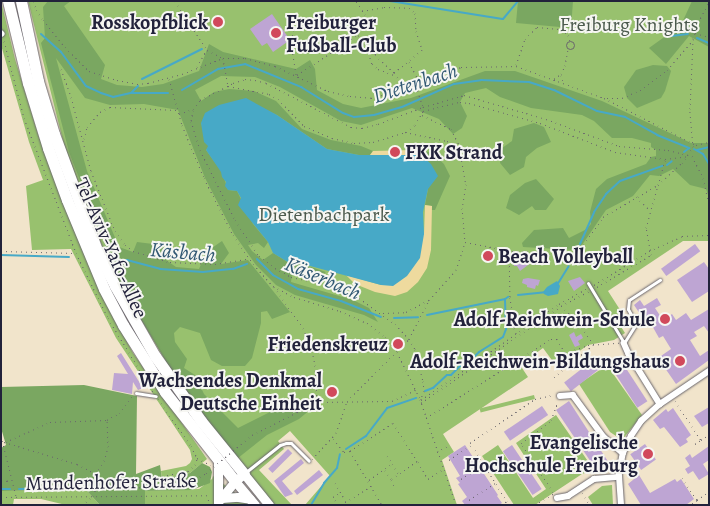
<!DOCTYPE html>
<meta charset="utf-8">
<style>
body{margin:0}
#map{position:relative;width:710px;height:506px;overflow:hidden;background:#f1e4cb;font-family:Alegreya,serif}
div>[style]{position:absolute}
.green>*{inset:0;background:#98c16e;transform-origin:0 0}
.forest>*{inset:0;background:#7aa761}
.sand>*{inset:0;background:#eeda9e}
.water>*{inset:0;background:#47a9c7}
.stream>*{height:2px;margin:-1px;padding:0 1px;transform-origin:1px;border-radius:1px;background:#47a9c7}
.building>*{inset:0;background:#bea5d3;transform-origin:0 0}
.path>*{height:1px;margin-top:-0.5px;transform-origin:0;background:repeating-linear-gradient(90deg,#6a666d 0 1px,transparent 0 5px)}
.path>.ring{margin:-0.5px;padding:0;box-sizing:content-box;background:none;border:1px solid #6a666d;border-radius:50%}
.roads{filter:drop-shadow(0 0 1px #6a666d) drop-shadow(0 0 1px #6a666d)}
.lane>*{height:3px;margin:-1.5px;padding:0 1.5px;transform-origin:1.5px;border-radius:1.5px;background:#fff}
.street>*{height:5.5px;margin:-2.75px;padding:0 2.75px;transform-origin:2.75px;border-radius:2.75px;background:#fff}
.secondary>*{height:9px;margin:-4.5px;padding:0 4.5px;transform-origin:4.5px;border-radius:4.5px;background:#fff}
.primary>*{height:9px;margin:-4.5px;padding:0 4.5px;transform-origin:4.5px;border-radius:4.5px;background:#fff}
.highway>*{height:11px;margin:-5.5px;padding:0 5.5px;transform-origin:5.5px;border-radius:5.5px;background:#fff}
.path-bridge>*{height:1px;margin-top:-0.5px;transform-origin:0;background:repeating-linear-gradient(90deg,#6a666d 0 1px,transparent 0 5px)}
.dots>*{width:14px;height:14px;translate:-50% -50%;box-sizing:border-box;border:2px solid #f6f6f2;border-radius:50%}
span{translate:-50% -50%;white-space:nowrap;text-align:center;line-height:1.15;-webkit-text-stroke:4px #f6f6f2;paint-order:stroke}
.poi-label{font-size:20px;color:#22223b;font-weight:700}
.right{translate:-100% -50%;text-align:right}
.left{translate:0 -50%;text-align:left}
.park-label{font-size:20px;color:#4b5a4d}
.street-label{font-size:20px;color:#22223b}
.water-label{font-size:21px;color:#315873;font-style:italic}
.frame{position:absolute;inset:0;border:2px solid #22223b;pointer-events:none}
</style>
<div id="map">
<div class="green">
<div style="clip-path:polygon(1px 1px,15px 59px,39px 137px,116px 321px,133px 353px,207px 459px,190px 473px,162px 479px,161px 471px,186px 466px,190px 463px,192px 459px,190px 450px,116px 338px,71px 249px,32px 250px,26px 186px,43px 180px,29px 142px,1px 45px)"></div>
<div style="clip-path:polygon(28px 1px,709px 1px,709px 241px,683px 241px,608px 291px,624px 316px,618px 322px,625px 333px,614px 340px,588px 345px,557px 367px,543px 348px,520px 365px,528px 377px,443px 434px,454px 452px,442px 460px,457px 505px,305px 505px,330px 476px,290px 431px,278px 441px,284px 449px,259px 470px,292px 505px,273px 505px,204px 421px,116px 279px,77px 186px,65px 149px)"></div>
<div style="clip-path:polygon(607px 365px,642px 415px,622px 440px,610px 432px,579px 384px)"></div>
<div style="left:534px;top:395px;width:4px;height:56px;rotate:76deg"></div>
<div style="clip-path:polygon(556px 415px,594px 470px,582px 474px,535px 505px,514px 505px,482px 456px,498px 445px,533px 498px,546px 489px,516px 443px)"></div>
<div style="clip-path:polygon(213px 476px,251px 505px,145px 505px,145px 491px,199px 489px,212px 479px)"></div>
<div style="clip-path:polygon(612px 485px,613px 505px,593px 505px,588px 497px,602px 486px)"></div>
<div style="clip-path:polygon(86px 490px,100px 505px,66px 505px,41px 499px,14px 499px,13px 505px,1px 504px,1px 491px)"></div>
</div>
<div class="forest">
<div style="clip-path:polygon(48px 1px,71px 1px,64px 6px,105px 65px,101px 79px,117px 85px,142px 87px,163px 84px,199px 71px,209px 44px,223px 52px,296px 69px,310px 60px,315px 69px,317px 90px,343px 104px,361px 108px,411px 98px,485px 71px,515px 71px,602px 101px,691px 143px,709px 143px,709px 198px,706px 189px,690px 185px,673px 169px,659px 176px,650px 175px,633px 196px,606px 210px,582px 245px,575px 250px,523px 247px,522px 243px,534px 230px,563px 228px,569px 238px,585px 230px,591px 224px,590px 212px,596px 189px,607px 179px,646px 164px,651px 157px,656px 156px,656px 150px,651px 147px,651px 143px,632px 138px,612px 138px,594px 121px,582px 115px,531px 108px,500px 97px,486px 88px,465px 93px,460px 102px,467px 116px,462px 128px,453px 134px,439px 119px,412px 108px,361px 125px,341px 121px,280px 87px,255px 77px,221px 76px,195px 90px,201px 101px,214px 92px,229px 89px,254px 91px,276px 101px,302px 129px,331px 140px,361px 146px,373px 151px,370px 155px,359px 155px,327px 149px,277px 115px,262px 108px,201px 123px,209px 146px,206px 150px,222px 172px,228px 190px,237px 191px,253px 224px,268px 242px,264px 248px,258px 243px,248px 245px,252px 251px,263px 260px,273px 253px,291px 264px,299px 263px,326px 272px,322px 275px,292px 275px,291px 282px,353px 300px,369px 308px,378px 322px,364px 315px,295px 295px,276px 285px,256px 265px,234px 234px,205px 178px,178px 110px,144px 104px,110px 105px,85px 98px,56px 58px,87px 171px,119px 247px,133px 252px,137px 242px,161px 245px,167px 251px,166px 260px,176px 267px,199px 269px,206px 252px,222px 241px,229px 253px,221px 264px,248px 260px,290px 312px,272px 319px,267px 311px,261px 312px,261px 323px,252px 358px,245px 366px,222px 366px,211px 360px,200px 333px,180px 327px,174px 333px,175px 342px,187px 359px,184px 368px,195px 375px,204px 394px,238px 428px,276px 409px,305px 401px,311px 409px,299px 419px,267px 435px,238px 458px,178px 382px,120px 284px,69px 152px,41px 43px,45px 38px,43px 7px)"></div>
<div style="clip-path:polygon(518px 1px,573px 1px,571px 28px,516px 23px)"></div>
<div style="clip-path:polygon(692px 1px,709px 1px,709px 47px,689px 36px,666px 64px,649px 48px,681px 25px)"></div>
<div style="clip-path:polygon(653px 65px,667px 66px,671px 71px,665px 91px,661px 98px,637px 108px,627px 98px,624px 87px,636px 70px)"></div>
<div style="clip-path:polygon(534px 123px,544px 127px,551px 142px,537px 148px,526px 157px,524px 167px,510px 175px,500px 163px,502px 148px,512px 141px,514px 129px)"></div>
<div style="clip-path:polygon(424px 151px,432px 153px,444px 164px,450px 176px,435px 210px,431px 210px,432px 206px,425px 205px,428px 189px,423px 156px,421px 155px)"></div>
<div style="clip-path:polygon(536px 179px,554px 199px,546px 210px,535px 210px,532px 206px,519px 215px,506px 208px,510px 195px,525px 183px)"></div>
<div style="clip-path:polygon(84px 385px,137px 396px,136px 474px,160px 465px,162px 479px,190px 473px,202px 463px,210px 467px,212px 472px,210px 483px,192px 490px,145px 491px,145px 505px,100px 505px,86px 490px,1px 491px,1px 448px,6px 445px,1px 428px,1px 387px)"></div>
</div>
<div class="sand">
<div style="clip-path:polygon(413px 150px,421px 155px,370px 155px,373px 151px)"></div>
<div style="clip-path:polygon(425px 205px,432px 206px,431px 250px,427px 268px,418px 282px,407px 292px,395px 296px,375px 292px,355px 284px,346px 275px,381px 285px,424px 234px)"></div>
</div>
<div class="water">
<div style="clip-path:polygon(246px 98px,277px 115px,327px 149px,359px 155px,421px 155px,431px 164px,438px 176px,428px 189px,423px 212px,424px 234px,420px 258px,407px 276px,393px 286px,381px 285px,299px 263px,291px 264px,273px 253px,268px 242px,238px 205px,241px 198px,237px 191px,228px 190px,225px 186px,226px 182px,222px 177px,221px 172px,206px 150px,208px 146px,204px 142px,201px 123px,205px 113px,219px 105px)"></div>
<div style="clip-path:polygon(557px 281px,560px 286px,558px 294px,548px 296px,544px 294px,543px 292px,547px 287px)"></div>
</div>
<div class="stream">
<div style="left:390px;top:1px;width:114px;rotate:9.1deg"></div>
<div style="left:503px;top:19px;width:23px;rotate:-50deg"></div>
<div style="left:41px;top:34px;width:27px;rotate:42deg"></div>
<div style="left:61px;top:52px;width:42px;rotate:53.7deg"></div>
<div style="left:86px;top:86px;width:17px;rotate:25deg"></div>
<div style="left:101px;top:93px;width:13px;rotate:18deg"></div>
<div style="left:113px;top:97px;width:18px;rotate:-13deg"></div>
<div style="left:131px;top:93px;width:37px"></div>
<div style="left:671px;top:36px;width:17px;rotate:-7deg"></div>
<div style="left:697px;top:38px;width:13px;rotate:23deg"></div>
<div style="left:142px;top:79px;width:67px;rotate:-26.6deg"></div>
<div style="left:182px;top:90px;width:42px;rotate:-30.3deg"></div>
<div style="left:218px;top:69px;width:27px;rotate:-10deg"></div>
<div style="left:245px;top:64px;width:61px;rotate:22.3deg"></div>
<div style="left:301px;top:87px;width:49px;rotate:31.8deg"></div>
<div style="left:343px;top:113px;width:12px;rotate:20deg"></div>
<div style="left:354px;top:117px;width:20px;rotate:-6deg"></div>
<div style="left:374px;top:115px;width:29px;rotate:-16deg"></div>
<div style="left:402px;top:107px;width:57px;rotate:-23.9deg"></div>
<div style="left:454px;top:84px;width:27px;rotate:-8deg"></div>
<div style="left:481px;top:80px;width:48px;rotate:2.4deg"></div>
<div style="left:529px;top:82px;width:26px;rotate:18deg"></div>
<div style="left:554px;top:90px;width:48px;rotate:26deg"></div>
<div style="left:597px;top:111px;width:29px;rotate:12deg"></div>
<div style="left:625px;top:117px;width:37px;rotate:29deg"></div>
<div style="left:657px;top:135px;width:35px;rotate:22deg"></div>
<div style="left:131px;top:93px;width:10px;rotate:-45deg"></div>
<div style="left:694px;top:149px;width:10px;rotate:29deg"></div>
<div style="left:703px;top:154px;width:12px;rotate:59deg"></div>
<div style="left:697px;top:150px;width:12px;rotate:-14deg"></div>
<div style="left:684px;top:152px;width:6px;rotate:-39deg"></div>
<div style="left:667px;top:165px;width:6px;rotate:-39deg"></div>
<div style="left:580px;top:244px;width:35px;rotate:-66deg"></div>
<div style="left:594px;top:212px;width:22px;rotate:-56deg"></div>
<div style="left:606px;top:194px;width:19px;rotate:-43deg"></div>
<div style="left:620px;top:181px;width:45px;rotate:-19.7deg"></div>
<div style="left:1px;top:255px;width:68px;rotate:1.7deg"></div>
<div style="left:257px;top:259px;width:23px;rotate:45deg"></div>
<div style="left:273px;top:275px;width:29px;rotate:29deg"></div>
<div style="left:298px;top:289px;width:45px;rotate:15.6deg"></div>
<div style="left:341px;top:301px;width:43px;rotate:21.8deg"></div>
<div style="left:117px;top:260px;width:10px"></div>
<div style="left:127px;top:260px;width:34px;rotate:15deg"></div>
<div style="left:160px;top:269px;width:43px;rotate:4deg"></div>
<div style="left:203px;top:272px;width:30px;rotate:-6deg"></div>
<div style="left:233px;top:269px;width:15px;rotate:-20deg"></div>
<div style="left:573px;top:261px;width:6px;rotate:-59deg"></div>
<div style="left:557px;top:285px;width:22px;rotate:-58deg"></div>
<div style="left:518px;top:295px;width:27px;rotate:-6deg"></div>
<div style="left:427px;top:315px;width:80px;rotate:-11.6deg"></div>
<div style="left:394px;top:318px;width:24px;rotate:-2deg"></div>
<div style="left:425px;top:391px;width:9px;rotate:-21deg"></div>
<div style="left:433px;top:388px;width:19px;rotate:-43deg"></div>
<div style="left:447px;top:375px;width:4px"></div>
<div style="left:451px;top:375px;width:13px;rotate:-45deg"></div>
<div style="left:460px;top:366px;width:9px;rotate:-21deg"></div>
<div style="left:468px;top:363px;width:16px;rotate:-45deg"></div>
<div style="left:479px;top:352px;width:28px;rotate:-32deg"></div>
<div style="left:503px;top:337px;width:9px;rotate:-69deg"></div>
<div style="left:506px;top:329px;width:30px;rotate:-92deg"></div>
<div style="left:505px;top:299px;width:4px;rotate:-34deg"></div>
<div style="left:346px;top:449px;width:24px;rotate:-33deg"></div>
<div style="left:366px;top:436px;width:35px;rotate:-53deg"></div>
<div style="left:387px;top:408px;width:31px;rotate:-19deg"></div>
<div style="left:1px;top:489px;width:9px"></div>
<div style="left:19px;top:489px;width:68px;rotate:-0.8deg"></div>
<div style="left:311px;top:505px;width:26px;rotate:-59deg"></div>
<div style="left:324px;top:483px;width:20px;rotate:-49deg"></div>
<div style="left:337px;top:468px;width:14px;rotate:-78deg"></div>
</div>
<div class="building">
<div style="clip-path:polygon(272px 14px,290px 40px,273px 52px,267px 43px,262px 46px,250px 29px)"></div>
<div style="left:695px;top:244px;width:9px;height:42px;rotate:54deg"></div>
<div style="clip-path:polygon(540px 255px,551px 255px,532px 262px,520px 271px,517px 266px,514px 266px,514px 261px,521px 256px,523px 260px,529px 256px,530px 258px)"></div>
<div style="clip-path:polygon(704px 262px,709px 269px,709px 291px,692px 302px,677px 280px)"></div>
<div style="clip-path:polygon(580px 277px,585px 283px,574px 291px,568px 281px)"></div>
<div style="clip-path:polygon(528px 278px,540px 280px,538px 286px,536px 285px,535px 289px,527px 287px,527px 285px,522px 283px,523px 279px)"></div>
<div style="clip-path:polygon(657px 298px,661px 305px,655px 308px,663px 320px,672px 314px,676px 320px,686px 313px,691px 320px,709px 309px,709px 333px,704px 326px,694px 332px,697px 336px,690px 340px,700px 356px,709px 350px,709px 360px,676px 384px,658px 358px,671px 349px,663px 336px,659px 338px,650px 322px,640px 328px,638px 320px,642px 317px,634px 305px,640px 300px,644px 306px)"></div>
<div style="clip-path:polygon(574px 332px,576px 337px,581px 334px,583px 338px,578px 341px,580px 345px,575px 347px,569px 335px)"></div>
<div style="clip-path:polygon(121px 353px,143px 388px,138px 390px,133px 382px,132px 394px,112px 390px,114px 373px,128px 374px,117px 356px)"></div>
<div style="left:598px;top:356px;width:11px;height:43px;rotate:52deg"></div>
<div style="left:618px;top:356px;width:54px;height:12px;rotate:57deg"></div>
<div style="clip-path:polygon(569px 401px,609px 463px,599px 471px,597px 471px,556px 410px)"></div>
<div style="left:542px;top:406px;width:11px;height:46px;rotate:56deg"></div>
<div style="clip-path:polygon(709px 407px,709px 423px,702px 427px,694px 416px)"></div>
<div style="clip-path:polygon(673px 408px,691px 435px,686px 439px,688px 442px,680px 447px,664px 427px,660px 429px,653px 420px,666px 409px,668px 412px)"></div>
<div style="left:645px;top:444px;width:19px;height:18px;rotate:55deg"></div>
<div style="clip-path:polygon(465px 445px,498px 495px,497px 496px,502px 503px,499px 505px,465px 505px,462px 501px,467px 497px,458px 484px,460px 483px,456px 478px,460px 476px,448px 456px)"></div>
<div style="left:512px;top:445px;width:53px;height:11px;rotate:56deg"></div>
<div style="clip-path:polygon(709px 446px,709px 460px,703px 464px,709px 474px,699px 480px,693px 471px,688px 474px,685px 469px,690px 466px,685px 458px,690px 454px,692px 458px)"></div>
<div style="left:288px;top:449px;width:6px;height:28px;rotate:45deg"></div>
<div style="clip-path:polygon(301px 459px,304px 463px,282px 481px,293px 494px,285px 497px,274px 481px)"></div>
<div style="clip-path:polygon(319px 470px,323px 475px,297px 495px,294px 491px)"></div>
<div style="clip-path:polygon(639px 475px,650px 493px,675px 479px,677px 482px,681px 479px,694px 499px,686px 505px,641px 505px,628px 484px)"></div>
</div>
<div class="path">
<div style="left:34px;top:1px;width:9px;rotate:77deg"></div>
<div style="left:36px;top:10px;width:12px;rotate:55deg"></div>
<div style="left:43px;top:20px;width:35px;rotate:51deg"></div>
<div style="left:65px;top:47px;width:34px;rotate:45deg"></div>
<div style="left:89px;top:71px;width:29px;rotate:18deg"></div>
<div style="left:117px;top:80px;width:20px;rotate:11deg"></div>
<div style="left:137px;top:84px;width:11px;rotate:-5deg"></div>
<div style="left:148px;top:83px;width:35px;rotate:-15deg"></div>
<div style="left:182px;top:74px;width:44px;rotate:-21.3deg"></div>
<div style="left:223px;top:58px;width:22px"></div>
<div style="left:245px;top:58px;width:31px;rotate:15deg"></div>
<div style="left:275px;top:66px;width:59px;rotate:25.3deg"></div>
<div style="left:328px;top:91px;width:23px;rotate:13deg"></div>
<div style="left:350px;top:96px;width:21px;rotate:5deg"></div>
<div style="left:371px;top:98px;width:47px;rotate:-14.9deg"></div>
<div style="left:416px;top:86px;width:32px;rotate:-26deg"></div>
<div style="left:445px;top:72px;width:17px;rotate:-17deg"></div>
<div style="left:461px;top:67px;width:55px;rotate:-1deg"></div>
<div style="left:516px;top:66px;width:94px;rotate:20deg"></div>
<div style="left:604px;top:98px;width:103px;rotate:27.1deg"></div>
<div style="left:696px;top:145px;width:13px;rotate:-13deg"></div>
<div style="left:175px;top:1px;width:59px;rotate:56.9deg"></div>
<div style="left:207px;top:50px;width:18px;rotate:27deg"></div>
<div style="left:223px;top:58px;width:28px;rotate:80deg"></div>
<div style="left:228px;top:86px;width:42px;rotate:11deg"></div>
<div style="left:269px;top:94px;width:10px;rotate:29deg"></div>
<div style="left:278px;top:99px;width:37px;rotate:46deg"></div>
<div style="left:304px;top:126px;width:30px;rotate:23deg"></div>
<div style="left:332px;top:138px;width:23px;rotate:13deg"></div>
<div style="left:354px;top:143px;width:19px;rotate:-3deg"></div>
<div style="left:373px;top:142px;width:34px;rotate:-17deg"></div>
<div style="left:405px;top:132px;width:43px;rotate:12.1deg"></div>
<div style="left:447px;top:141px;width:13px;rotate:23deg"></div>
<div style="left:459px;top:146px;width:39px;rotate:80deg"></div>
<div style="left:466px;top:184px;width:24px;rotate:99deg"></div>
<div style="left:462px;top:208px;width:34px;rotate:85deg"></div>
<div style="left:362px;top:11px;width:22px;rotate:-10deg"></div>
<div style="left:384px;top:7px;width:25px;rotate:2deg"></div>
<div style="left:409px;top:8px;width:8px;rotate:40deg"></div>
<div style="left:415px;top:13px;width:18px;rotate:87deg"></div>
<div style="left:416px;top:31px;width:20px;rotate:72deg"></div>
<div style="left:422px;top:50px;width:36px;rotate:141deg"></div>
<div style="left:287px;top:13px;width:13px;rotate:63deg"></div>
<div style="left:293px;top:25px;width:24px;rotate:92deg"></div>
<div style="left:292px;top:49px;width:26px;rotate:81deg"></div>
<div style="left:695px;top:33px;width:15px;rotate:16deg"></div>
<div style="left:358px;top:36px;width:15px;rotate:53deg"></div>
<div style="left:367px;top:48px;width:17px;rotate:73deg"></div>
<div style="left:372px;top:64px;width:8px;rotate:40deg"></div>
<div style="left:378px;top:69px;width:19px;rotate:21deg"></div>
<div class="ring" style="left:566px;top:41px;width:7px;height:7px"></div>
<div style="left:4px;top:41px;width:80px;rotate:75.4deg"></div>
<div style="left:24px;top:118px;width:145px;rotate:68.9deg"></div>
<div style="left:76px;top:253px;width:72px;rotate:63.8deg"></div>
<div style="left:108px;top:318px;width:87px;rotate:58.7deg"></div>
<div style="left:379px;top:44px;width:12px;rotate:110deg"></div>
<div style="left:375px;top:55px;width:26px;rotate:43deg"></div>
<div style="left:394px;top:73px;width:19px;rotate:54deg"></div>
<div style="left:409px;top:62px;width:24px;rotate:62deg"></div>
<div style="left:516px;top:65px;width:28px;rotate:-71deg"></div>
<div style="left:525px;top:39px;width:17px;rotate:-45deg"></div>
<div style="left:537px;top:27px;width:25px;rotate:5deg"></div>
<div style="left:562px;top:29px;width:8px;rotate:45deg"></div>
<div style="left:568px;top:35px;width:6px;rotate:72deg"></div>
<div style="left:197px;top:67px;width:18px;rotate:-61deg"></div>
<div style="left:61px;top:69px;width:30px;rotate:70deg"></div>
<div style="left:71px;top:97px;width:77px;rotate:74.9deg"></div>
<div style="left:91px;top:171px;width:65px;rotate:68.2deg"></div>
<div style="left:115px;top:231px;width:17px;rotate:54deg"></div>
<div style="left:125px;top:245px;width:10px;rotate:37deg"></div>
<div style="left:133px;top:251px;width:39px;rotate:17deg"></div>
<div style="left:170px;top:262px;width:45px;rotate:2.5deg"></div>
<div style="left:215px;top:264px;width:33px;rotate:-9deg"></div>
<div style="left:297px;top:75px;width:73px;rotate:-33.3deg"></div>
<div style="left:358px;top:35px;width:7px;rotate:-74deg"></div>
<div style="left:360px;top:28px;width:12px;rotate:-48deg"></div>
<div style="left:368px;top:19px;width:22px;rotate:-124deg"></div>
<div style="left:561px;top:75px;width:8px;rotate:76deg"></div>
<div style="left:169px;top:79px;width:48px;rotate:74.2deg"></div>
<div style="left:182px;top:125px;width:57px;rotate:67.5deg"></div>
<div style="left:204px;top:178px;width:64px;rotate:63deg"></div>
<div style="left:233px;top:235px;width:35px;rotate:55deg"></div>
<div style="left:253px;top:264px;width:30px;rotate:48deg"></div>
<div style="left:273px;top:286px;width:24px;rotate:28deg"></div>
<div style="left:294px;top:297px;width:48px;rotate:16.9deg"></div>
<div style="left:340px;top:311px;width:30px;rotate:24deg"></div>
<div style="left:367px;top:323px;width:23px;rotate:38deg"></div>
<div style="left:385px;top:337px;width:19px;rotate:51deg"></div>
<div style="left:397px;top:352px;width:52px;rotate:63.9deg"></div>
<div style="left:420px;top:399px;width:112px;rotate:71.2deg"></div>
<div style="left:554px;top:79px;width:9px;rotate:-36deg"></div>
<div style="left:561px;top:74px;width:9px;rotate:-63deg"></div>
<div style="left:565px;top:66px;width:17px;rotate:-80deg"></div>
<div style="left:416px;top:86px;width:22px;rotate:72deg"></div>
<div style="left:423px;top:107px;width:43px;rotate:-16.3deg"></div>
<div style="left:464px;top:95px;width:85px;rotate:16.3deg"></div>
<div style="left:546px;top:119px;width:78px;rotate:20.3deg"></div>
<div style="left:619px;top:146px;width:49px;rotate:4.7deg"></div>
<div style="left:668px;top:150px;width:25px;rotate:14deg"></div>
<div style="left:692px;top:156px;width:25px;rotate:63deg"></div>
<div style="left:703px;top:178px;width:27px;rotate:77deg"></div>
<div style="left:607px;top:98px;width:15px"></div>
<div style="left:622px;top:98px;width:20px;rotate:-24deg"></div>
<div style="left:640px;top:90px;width:34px;rotate:-37deg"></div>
<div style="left:667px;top:70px;width:40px;rotate:-49deg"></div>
<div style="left:193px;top:110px;width:11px;rotate:100deg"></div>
<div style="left:191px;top:121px;width:30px;rotate:73deg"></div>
<div style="left:200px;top:150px;width:78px;rotate:63.4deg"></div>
<div style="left:235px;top:220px;width:43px;rotate:56.3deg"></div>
<div style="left:259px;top:256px;width:20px;rotate:37deg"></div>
<div style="left:275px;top:268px;width:18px;rotate:29deg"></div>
<div style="left:291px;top:277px;width:49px;rotate:11.8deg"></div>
<div style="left:339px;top:287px;width:13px;rotate:23deg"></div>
<div style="left:351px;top:292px;width:54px;rotate:36deg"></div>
<div style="left:395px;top:324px;width:21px;rotate:47deg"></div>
<div style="left:409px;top:339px;width:12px;rotate:59deg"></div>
<div style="left:415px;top:349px;width:33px;rotate:76deg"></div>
<div style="left:423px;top:381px;width:10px;rotate:84deg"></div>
<div style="left:424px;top:391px;width:8px;rotate:113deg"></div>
<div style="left:179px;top:114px;width:15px;rotate:-20deg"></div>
<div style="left:193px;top:109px;width:11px;rotate:-52deg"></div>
<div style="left:200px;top:100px;width:37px;rotate:-27deg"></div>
<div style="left:233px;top:83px;width:13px;rotate:-18deg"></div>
<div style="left:245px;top:79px;width:10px;rotate:6deg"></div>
<div style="left:255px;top:80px;width:11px;rotate:15deg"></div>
<div style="left:266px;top:83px;width:96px;rotate:27.4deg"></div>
<div style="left:351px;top:127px;width:11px;rotate:5deg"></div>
<div style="left:362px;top:128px;width:16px;rotate:-14deg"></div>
<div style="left:378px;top:124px;width:48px;rotate:-20.7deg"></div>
<div style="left:423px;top:107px;width:4px;rotate:90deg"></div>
<div style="left:423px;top:111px;width:38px;rotate:-14deg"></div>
<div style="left:460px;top:102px;width:9px;rotate:6deg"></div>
<div style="left:469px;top:103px;width:74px;rotate:15.7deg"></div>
<div style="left:540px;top:123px;width:80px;rotate:21.1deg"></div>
<div style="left:615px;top:152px;width:50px;rotate:8deg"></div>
<div style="left:665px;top:159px;width:23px;rotate:-7deg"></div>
<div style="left:422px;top:115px;width:32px;rotate:26deg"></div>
<div style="left:451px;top:129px;width:18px;rotate:63deg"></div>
<div style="left:406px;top:132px;width:11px;rotate:-38deg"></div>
<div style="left:415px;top:125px;width:16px;rotate:-60deg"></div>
<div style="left:84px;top:139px;width:12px;rotate:-76deg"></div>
<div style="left:87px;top:127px;width:20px;rotate:-49deg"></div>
<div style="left:100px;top:112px;width:11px;rotate:-27deg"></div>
<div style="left:110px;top:107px;width:67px;rotate:2.6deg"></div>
<div style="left:636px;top:197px;width:18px;rotate:43deg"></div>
<div style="left:1px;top:251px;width:74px;rotate:1.5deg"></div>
<div style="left:509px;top:251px;width:46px;rotate:88.8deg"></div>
<div style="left:510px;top:297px;width:31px;rotate:83deg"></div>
<div style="left:514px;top:328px;width:9px;rotate:69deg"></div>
<div style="left:594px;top:285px;width:65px;rotate:-31.7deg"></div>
<div style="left:649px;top:251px;width:36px;rotate:-24deg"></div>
<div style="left:682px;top:236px;width:27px;rotate:-2deg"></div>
<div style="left:274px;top:287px;width:50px;rotate:54.7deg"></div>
<div style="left:303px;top:328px;width:20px;rotate:66deg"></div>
<div style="left:311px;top:346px;width:19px;rotate:78deg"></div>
<div style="left:315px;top:365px;width:36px;rotate:87deg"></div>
<div style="left:597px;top:287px;width:63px;rotate:-30.7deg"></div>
<div style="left:651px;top:255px;width:27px;rotate:-100deg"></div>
<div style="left:646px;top:228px;width:45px;rotate:-74.4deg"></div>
<div style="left:658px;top:185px;width:33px;rotate:-43deg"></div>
<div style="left:682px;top:163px;width:19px;rotate:-55deg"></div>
<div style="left:693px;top:147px;width:38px;rotate:-95deg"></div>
<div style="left:690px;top:109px;width:70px;rotate:-87.5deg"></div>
<div style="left:693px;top:39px;width:12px;rotate:-76deg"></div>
<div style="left:696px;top:27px;width:28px;rotate:-63deg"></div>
<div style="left:561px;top:306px;width:25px;rotate:43deg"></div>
<div style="left:579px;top:323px;width:27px;rotate:56deg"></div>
<div style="left:383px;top:313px;width:23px;rotate:-2deg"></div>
<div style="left:406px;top:312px;width:26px;rotate:-28deg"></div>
<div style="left:429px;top:300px;width:40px;rotate:-48deg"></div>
<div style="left:456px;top:270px;width:29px;rotate:-72deg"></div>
<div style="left:465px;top:242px;width:48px;rotate:10.8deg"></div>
<div style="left:512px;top:251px;width:66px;rotate:1.7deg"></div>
<div style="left:578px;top:253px;width:44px;rotate:-55.2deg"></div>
<div style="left:603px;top:217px;width:64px;rotate:-30.2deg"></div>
<div style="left:658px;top:185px;width:26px;rotate:-74deg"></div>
<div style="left:523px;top:357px;width:6px;rotate:51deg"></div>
<div style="left:554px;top:377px;width:50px;rotate:-39.4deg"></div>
<div style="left:158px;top:399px;width:57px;rotate:54.9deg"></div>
<div style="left:191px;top:446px;width:13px;rotate:63deg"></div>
<div style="left:197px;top:458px;width:15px;rotate:28deg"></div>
<div style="left:421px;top:400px;width:168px;rotate:-34.8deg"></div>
<div style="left:559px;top:304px;width:31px;rotate:-29deg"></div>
<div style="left:675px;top:401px;width:47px;rotate:56.3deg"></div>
<div style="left:701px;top:440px;width:9px;rotate:-32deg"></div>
<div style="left:421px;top:403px;width:170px;rotate:-34.7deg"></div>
<div style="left:561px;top:306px;width:32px;rotate:-28deg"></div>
<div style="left:426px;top:418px;width:148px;rotate:-32.3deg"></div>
<div style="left:551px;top:339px;width:6px"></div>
<div style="left:557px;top:339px;width:16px;rotate:60deg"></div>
<div style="left:565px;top:353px;width:24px;rotate:-19deg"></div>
<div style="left:588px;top:345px;width:31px;rotate:-4deg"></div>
<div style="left:1px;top:436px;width:62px;rotate:76deg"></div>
<div style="left:333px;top:439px;width:17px;rotate:50deg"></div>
<div style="left:344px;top:452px;width:6px;rotate:-9deg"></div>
<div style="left:350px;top:451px;width:63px;rotate:59.3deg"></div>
<div style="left:4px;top:442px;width:76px;rotate:16.8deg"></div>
<div style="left:77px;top:464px;width:19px;rotate:28deg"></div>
<div style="left:94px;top:473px;width:12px;rotate:55deg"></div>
<div style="left:470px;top:443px;width:78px;rotate:-34.1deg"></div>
<div style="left:535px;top:399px;width:18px;rotate:-13deg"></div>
<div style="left:1px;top:444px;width:54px;rotate:-24.2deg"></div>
<div style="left:50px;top:422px;width:57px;rotate:-2deg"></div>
<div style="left:107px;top:420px;width:14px;rotate:-30deg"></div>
<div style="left:119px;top:413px;width:21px;rotate:-53deg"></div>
<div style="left:241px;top:444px;width:14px;rotate:-39deg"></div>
<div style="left:252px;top:435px;width:73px;rotate:-26.9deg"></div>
<div style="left:317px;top:402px;width:75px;rotate:-0.8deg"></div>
<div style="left:392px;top:401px;width:26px;rotate:-25deg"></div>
<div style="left:695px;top:444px;width:7px;rotate:-34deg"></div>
<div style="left:475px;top:450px;width:65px;rotate:58.3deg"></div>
<div style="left:350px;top:451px;width:51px;rotate:-33.1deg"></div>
<div style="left:393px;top:423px;width:45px;rotate:57.7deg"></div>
<div style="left:417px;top:461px;width:32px;rotate:145deg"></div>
<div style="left:391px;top:479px;width:12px;rotate:-125deg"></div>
<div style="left:437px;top:452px;width:14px;rotate:-30deg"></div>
<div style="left:387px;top:456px;width:9px;rotate:54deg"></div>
<div style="left:312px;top:459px;width:35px;rotate:-47deg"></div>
<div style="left:336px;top:433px;width:34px;rotate:-71deg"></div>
<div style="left:347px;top:401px;width:88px;rotate:-45deg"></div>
<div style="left:409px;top:339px;width:42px;rotate:-62.8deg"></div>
<div style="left:449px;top:460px;width:27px;rotate:-34deg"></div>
<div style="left:418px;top:462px;width:20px;rotate:60deg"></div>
<div style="left:428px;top:479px;width:17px;rotate:-33deg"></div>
<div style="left:626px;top:464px;width:14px;rotate:34deg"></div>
<div style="left:95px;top:473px;width:15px;rotate:-53deg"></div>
<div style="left:104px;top:461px;width:15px;rotate:-74deg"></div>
<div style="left:108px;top:447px;width:26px;rotate:-92deg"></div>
<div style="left:682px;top:478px;width:27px;rotate:56deg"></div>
<div style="left:697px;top:500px;width:9px;rotate:144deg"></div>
<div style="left:461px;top:479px;width:26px;rotate:-32deg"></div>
<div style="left:1px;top:480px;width:6px;rotate:9deg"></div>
<div style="left:7px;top:481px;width:4px;rotate:-27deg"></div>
<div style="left:369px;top:480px;width:28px;rotate:-35deg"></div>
<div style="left:392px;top:464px;width:11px;rotate:56deg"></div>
<div style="left:391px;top:480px;width:8px;rotate:60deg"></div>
<div style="left:335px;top:483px;width:21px;rotate:59deg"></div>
<div style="left:111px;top:485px;width:14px;rotate:17deg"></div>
<div style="left:124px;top:489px;width:67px;rotate:-6deg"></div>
<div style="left:191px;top:482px;width:17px;rotate:-31deg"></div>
<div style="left:553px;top:492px;width:59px;rotate:-123.1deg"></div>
<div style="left:521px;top:443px;width:38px;rotate:-37deg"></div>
<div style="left:551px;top:420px;width:19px;rotate:-69deg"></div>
<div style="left:582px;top:493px;width:14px;rotate:56deg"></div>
<div style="left:1px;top:497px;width:209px;rotate:-0.5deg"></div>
<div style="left:469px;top:500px;width:31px;rotate:-33deg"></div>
<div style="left:82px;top:505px;width:14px;rotate:-39deg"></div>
<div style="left:93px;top:496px;width:11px;rotate:-68deg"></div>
<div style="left:97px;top:486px;width:9px;rotate:-18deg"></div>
<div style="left:106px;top:483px;width:12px;rotate:9deg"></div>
<div style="left:118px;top:485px;width:71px;rotate:-11.3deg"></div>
<div style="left:188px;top:471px;width:9px;rotate:-41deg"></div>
<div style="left:195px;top:465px;width:6px;rotate:-72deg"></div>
<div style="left:206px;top:505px;width:9px;rotate:-63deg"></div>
<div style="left:338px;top:505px;width:9px;rotate:-122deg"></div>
<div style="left:333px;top:497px;width:8px;rotate:-30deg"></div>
<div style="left:341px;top:505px;width:36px;rotate:-32deg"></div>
<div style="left:501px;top:505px;width:7px;rotate:-34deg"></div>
<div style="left:535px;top:505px;width:22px;rotate:-32deg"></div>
<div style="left:700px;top:505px;width:6px;rotate:-121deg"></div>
<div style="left:697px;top:500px;width:14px;rotate:-34deg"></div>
</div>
<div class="roads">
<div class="lane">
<div style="left:588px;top:283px;width:70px;rotate:59deg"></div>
<div style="left:624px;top:343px;width:22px;rotate:-58deg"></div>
<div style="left:636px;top:324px;width:17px;rotate:-118deg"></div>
<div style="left:628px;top:309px;width:9px;rotate:-84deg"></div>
<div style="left:629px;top:300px;width:37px;rotate:-33deg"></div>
<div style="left:136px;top:393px;width:20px;rotate:9deg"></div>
<div style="left:246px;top:472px;width:43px;rotate:-38.5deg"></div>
<div style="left:280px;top:445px;width:6px;rotate:-18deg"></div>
<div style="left:286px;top:443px;width:5px"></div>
<div style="left:291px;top:443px;width:25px;rotate:45deg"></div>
</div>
<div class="street">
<div style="left:1px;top:33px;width:1px;rotate:45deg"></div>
<div style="left:624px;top:343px;width:12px;rotate:66deg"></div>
<div style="left:629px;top:354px;width:59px;rotate:58.2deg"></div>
<div style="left:560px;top:396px;width:13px;rotate:-4deg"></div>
<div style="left:573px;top:395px;width:52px;rotate:53.6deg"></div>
<div style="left:604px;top:437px;width:25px;rotate:40deg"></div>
<div style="left:557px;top:498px;width:11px;rotate:-10deg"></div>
<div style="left:568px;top:496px;width:31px;rotate:-33deg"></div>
<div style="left:594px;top:479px;width:24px;rotate:-5deg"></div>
<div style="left:621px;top:505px;width:32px;rotate:-94deg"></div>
<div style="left:619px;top:473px;width:20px;rotate:-79deg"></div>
<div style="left:623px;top:453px;width:19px;rotate:-65deg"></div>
<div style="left:631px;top:436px;width:18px;rotate:-56deg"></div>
<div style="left:641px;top:421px;width:25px;rotate:-42deg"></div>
<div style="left:660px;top:404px;width:59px;rotate:-34deg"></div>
</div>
<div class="secondary">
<div style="left:222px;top:498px;width:16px;rotate:-4deg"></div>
<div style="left:238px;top:497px;width:12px;rotate:9deg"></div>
<div style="left:218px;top:502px;width:41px;rotate:-90deg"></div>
<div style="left:218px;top:502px;width:27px;rotate:-51deg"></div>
</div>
<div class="primary">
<div style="left:255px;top:505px;width:31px;rotate:-130deg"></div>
<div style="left:235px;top:481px;width:11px;rotate:-38deg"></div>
<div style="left:244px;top:474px;width:40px;rotate:51deg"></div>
</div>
<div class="highway">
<div style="left:8px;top:1px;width:84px;rotate:76.3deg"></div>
<div style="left:28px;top:83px;width:68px;rotate:72.9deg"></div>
<div style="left:48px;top:148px;width:55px;rotate:69.9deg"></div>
<div style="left:67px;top:200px;width:96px;rotate:67.4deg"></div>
<div style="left:104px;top:289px;width:41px;rotate:62.2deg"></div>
<div style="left:123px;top:325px;width:79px;rotate:57.9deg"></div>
<div style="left:165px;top:392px;width:113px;rotate:51.8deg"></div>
<div style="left:21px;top:1px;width:82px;rotate:78deg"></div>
<div style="left:38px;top:81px;width:55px;rotate:73.2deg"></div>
<div style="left:54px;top:134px;width:124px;rotate:69.7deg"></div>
<div style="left:97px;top:250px;width:40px;rotate:63.4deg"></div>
<div style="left:115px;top:286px;width:81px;rotate:60.3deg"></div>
<div style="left:155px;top:356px;width:80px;rotate:54.7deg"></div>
<div style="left:201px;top:421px;width:68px;rotate:50.9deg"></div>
</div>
</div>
<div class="path-bridge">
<div style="left:206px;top:473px;width:45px;rotate:-39.6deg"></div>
</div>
<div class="dots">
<div style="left:218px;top:22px;background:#d1495b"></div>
<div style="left:276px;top:33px;background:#d1495b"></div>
<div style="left:395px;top:152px;background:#d1495b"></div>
<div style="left:488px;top:256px;background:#d1495b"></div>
<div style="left:665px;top:319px;background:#d1495b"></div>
<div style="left:398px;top:344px;background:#d1495b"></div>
<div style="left:680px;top:361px;background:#d1495b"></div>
<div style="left:332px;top:392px;background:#d1495b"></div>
<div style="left:648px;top:454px;background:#d1495b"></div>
</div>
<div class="poi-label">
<span class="right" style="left:208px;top:22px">Rosskopfblick</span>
<span class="left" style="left:286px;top:34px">Freiburger<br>Fußball-Club</span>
<span class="left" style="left:405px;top:152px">FKK Strand</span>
<span class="left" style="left:498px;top:256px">Beach Volleyball</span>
<span class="right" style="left:655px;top:319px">Adolf-Reichwein-Schule</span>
<span class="right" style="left:388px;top:344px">Friedenskreuz</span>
<span class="right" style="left:670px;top:361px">Adolf-Reichwein-Bildungshaus</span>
<span class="right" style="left:322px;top:392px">Wachsendes Denkmal<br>Deutsche Einheit</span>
<span class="right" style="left:638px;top:454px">Evangelische<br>Hochschule Freiburg</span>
</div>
<div class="park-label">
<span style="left:629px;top:24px">Freiburg Knights</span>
<span style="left:324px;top:214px">Dietenbachpark</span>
</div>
<div class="street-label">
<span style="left:111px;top:248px;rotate:66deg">Tel-Aviv-Yafo-Allee</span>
<span style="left:111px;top:482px;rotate:-1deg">Mundenhofer Straße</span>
</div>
<div class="water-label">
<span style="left:415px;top:83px;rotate:-18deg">Dietenbach</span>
<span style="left:183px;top:252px;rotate:5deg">Käsbach</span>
<span style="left:323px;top:278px;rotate:23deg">Käserbach</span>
</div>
<div class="frame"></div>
</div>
